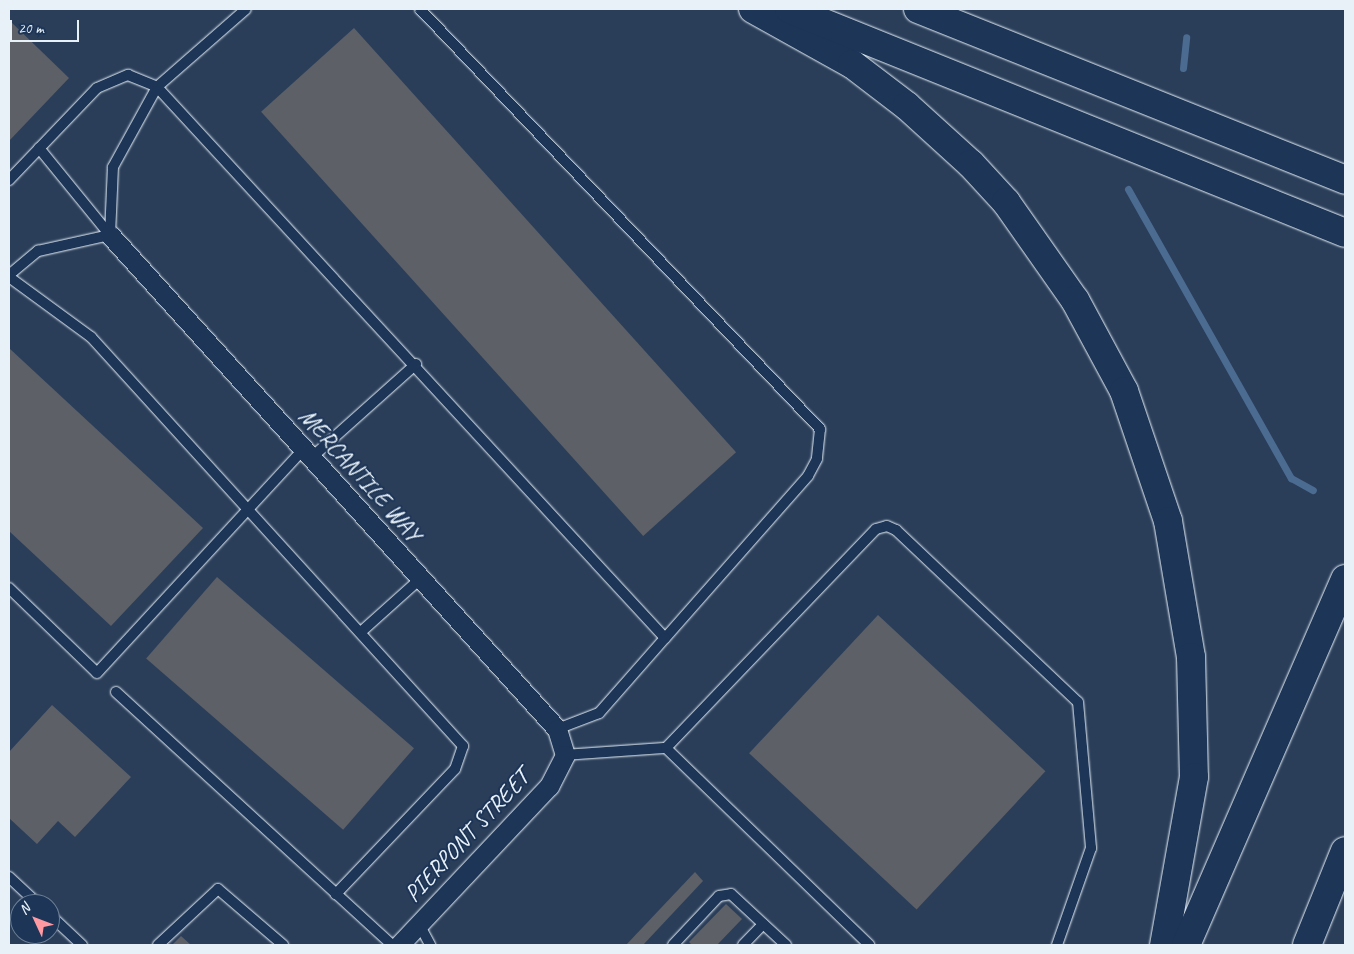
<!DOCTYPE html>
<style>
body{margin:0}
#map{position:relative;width:1354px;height:954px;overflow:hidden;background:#2a3e5a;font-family:Caveat,sans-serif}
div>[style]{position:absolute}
.stream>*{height:7px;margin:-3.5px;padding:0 3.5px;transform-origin:3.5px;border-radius:3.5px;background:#4b6b91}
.building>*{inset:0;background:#5d6067;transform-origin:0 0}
.roads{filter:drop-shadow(0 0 1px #e8f1f8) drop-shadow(0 0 1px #e8f1f8)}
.service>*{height:10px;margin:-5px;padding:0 5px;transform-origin:5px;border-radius:5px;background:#1d3557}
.minor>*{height:19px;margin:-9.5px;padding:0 9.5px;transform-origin:9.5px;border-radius:9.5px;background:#1d3557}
.motorway>*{height:28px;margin:-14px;padding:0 14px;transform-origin:14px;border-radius:14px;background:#1d3557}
span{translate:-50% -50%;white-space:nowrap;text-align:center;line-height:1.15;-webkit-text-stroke:4px #1d3557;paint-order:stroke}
.street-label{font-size:24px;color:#e8f1f8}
.frame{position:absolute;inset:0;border:10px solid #e8f1f8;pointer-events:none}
.north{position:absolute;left:10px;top:894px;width:50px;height:50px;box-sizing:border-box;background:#1d3557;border:1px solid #6e8097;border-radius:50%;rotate:313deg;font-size:14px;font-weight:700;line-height:20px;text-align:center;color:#e8f1f8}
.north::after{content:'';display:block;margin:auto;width:18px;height:22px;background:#ff9aa2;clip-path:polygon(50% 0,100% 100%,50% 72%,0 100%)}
.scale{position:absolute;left:10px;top:20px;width:69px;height:22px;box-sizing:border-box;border:2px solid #e8f1f8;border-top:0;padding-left:6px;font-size:15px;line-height:18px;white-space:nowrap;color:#e8f1f8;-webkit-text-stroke:4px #1d3557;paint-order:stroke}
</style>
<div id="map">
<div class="stream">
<div style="left:1183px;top:68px;width:31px;rotate:-84deg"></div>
<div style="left:1128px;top:189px;width:332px;rotate:60.6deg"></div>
<div style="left:1291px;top:478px;width:25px;rotate:29deg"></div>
</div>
<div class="building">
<div style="clip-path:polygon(9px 20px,69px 78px,9px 141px)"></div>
<div style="left:354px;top:28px;width:571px;height:125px;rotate:48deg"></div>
<div style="clip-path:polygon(9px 348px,203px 528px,111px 626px,9px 531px)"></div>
<div style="left:217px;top:577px;width:261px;height:108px;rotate:41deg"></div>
<div style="left:878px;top:615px;width:229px;height:189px;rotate:43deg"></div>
<div style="clip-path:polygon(52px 705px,131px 777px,75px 837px,58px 821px,37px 844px,9px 818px,9px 752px)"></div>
<div style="clip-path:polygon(695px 872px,703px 881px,643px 945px,626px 945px)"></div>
<div style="clip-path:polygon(726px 904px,742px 919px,717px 945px,692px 945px,689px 942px)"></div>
<div style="clip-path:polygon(181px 936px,191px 945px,172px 945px)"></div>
</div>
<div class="roads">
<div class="service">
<div style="left:420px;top:9px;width:580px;rotate:46.4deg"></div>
<div style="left:820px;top:429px;width:30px;rotate:96deg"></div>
<div style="left:817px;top:459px;width:19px;rotate:118deg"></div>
<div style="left:808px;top:476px;width:216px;rotate:131.4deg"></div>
<div style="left:39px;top:148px;width:112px;rotate:50.8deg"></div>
<div style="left:9px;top:180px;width:127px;rotate:-46.3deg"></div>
<div style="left:97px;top:88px;width:34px;rotate:-23deg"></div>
<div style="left:128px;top:75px;width:31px;rotate:22deg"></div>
<div style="left:157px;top:87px;width:749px;rotate:47.33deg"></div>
<div style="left:665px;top:638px;width:100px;rotate:131.3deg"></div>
<div style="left:599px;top:713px;width:45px;rotate:159.1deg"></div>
<div style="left:110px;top:235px;width:68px;rotate:-87.5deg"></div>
<div style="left:113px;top:167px;width:91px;rotate:-61.2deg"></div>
<div style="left:157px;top:87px;width:118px;rotate:-41.2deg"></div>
<div style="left:9px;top:275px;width:38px;rotate:-40deg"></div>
<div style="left:38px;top:251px;width:74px;rotate:-12.5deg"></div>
<div style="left:9px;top:277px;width:102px;rotate:36.2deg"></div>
<div style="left:91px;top:337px;width:553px;rotate:47.71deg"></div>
<div style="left:463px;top:746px;width:24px;rotate:109deg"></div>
<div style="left:455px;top:769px;width:173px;rotate:133.6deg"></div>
<div style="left:311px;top:458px;width:141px;rotate:-41.8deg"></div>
<div style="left:9px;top:588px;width:122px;rotate:44deg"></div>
<div style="left:97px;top:673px;width:304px;rotate:-47.3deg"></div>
<div style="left:362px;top:631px;width:78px;rotate:-41.9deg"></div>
<div style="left:116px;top:692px;width:374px;rotate:42.5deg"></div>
<div style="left:666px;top:748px;width:283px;rotate:44.1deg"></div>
<div style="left:565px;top:755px;width:101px;rotate:-4deg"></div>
<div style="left:666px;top:748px;width:303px;rotate:-46.2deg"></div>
<div style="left:876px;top:529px;width:11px;rotate:-15deg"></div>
<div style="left:887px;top:526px;width:10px;rotate:24deg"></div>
<div style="left:896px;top:530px;width:250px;rotate:43.4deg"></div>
<div style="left:1078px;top:702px;width:147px;rotate:84.9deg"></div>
<div style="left:1091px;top:848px;width:103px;rotate:109.3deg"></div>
<div style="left:9px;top:877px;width:40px;rotate:43deg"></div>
<div style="left:50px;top:915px;width:44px;rotate:43.2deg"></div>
<div style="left:419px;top:924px;width:24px;rotate:62deg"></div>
<div style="left:158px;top:945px;width:82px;rotate:-43deg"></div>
<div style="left:218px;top:889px;width:86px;rotate:40.7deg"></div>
<div style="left:673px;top:945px;width:67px;rotate:-46.8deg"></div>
<div style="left:719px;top:896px;width:12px;rotate:-9deg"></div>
<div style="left:731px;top:894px;width:75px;rotate:42.8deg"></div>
<div style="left:743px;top:945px;width:29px;rotate:-46deg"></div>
</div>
<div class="minor">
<div style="left:110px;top:235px;width:666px;rotate:47.86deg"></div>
<div style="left:557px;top:729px;width:27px;rotate:73deg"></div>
<div style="left:565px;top:755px;width:35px;rotate:117deg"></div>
<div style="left:549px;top:786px;width:219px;rotate:133.3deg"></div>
</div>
<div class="motorway">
<div style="left:753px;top:9px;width:113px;rotate:29.1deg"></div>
<div style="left:852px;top:64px;width:69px;rotate:37.4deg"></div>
<div style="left:907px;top:106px;width:86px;rotate:42.2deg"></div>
<div style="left:971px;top:164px;width:52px;rotate:47.4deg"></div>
<div style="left:1006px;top:202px;width:120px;rotate:54.9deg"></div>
<div style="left:1075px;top:300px;width:103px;rotate:61.7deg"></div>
<div style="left:1124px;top:391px;width:137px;rotate:71.3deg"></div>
<div style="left:1168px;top:521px;width:138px;rotate:80.4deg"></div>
<div style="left:1191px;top:657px;width:120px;rotate:88.6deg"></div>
<div style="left:1194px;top:777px;width:171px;rotate:100.1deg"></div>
<div style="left:789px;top:9px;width:599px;rotate:21.94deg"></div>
<div style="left:918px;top:9px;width:460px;rotate:21.8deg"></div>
<div style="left:1186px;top:945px;width:399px;rotate:-66.5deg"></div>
<div style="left:1307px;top:945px;width:101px;rotate:-68deg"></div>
</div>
</div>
<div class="street-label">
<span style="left:360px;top:475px;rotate:48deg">MERCANTILE WAY</span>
<span style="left:467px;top:836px;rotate:-47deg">PIERPONT STREET</span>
</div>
<div class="frame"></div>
<div class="north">N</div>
<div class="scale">20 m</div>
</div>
